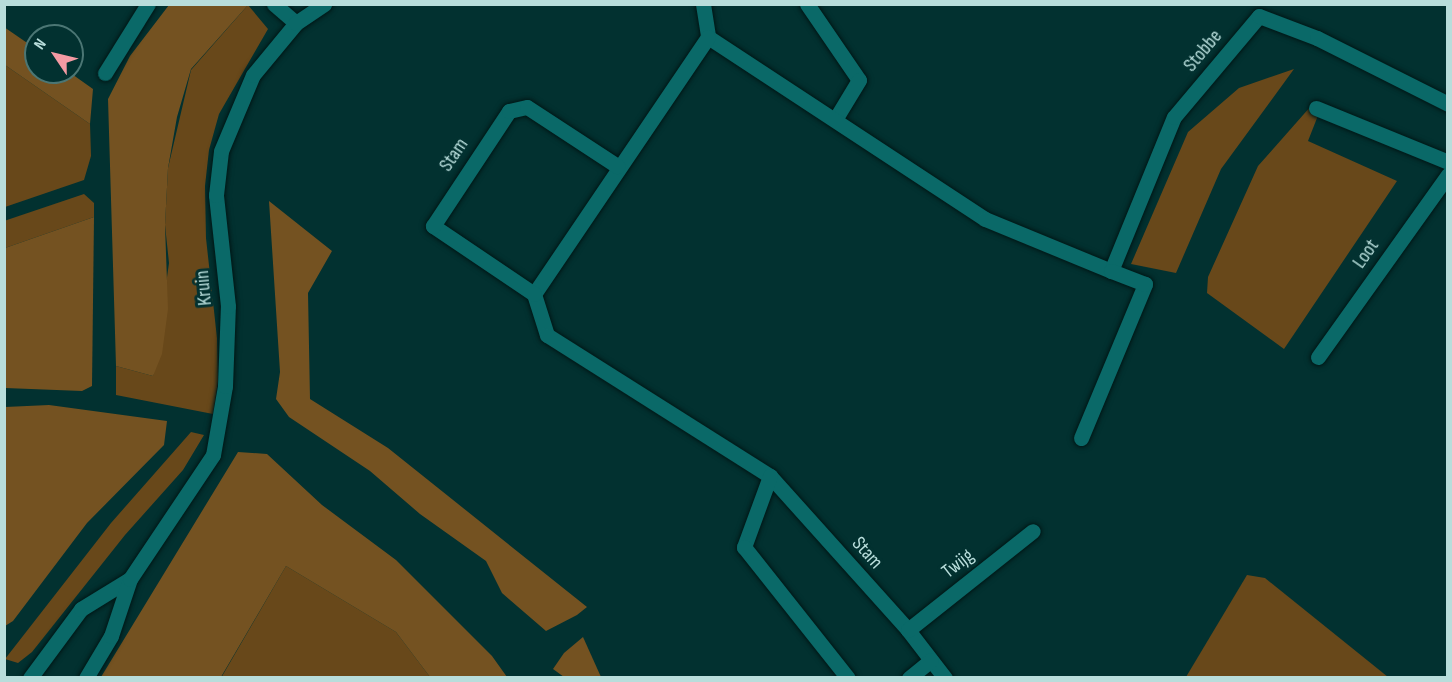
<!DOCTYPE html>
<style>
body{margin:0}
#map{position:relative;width:1452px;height:682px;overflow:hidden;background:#023130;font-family:"Sofia Sans Condensed",sans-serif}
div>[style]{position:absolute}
.green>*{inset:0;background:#68481a}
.forest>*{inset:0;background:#745221}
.roads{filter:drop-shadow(0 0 2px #001716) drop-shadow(0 0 2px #001716)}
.lane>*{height:15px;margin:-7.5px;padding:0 7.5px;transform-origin:7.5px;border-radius:7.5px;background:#0a6968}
.street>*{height:15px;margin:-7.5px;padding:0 7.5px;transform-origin:7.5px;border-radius:7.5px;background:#0a6968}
span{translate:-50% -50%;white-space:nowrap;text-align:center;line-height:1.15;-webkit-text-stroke:6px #023130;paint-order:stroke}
.street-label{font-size:20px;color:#b8dddb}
.frame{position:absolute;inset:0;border:6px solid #b8dddb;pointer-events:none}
.north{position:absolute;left:24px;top:24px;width:60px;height:60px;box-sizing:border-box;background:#023130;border:2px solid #4b7674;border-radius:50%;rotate:305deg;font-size:16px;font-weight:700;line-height:24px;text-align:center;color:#b8dddb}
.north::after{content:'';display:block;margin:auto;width:21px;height:27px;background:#f49aa3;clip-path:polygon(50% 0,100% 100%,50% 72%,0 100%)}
</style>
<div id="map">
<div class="green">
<div style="clip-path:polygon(248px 5px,268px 29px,219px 114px,209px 150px,205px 186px,206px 238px,217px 338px,218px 381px,213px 414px,116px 395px,116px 366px,153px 376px,169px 263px,165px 225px,168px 168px,191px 70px)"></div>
<div style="clip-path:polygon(5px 65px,90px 124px,91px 156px,84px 180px,5px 207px)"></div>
<div style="clip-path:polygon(1294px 69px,1221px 169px,1176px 273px,1131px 264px,1188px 132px,1239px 88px)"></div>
<div style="clip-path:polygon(1311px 106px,1319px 113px,1308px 141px,1397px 181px,1284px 349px,1207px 293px,1208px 277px,1258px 166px)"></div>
<div style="clip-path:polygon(84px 194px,94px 203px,94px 217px,5px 248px,4px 221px)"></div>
<div style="clip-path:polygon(191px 432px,204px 435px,183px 470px,125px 535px,32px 652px,18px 663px,5px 659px,111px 523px)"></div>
<div style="clip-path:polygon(286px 566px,396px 632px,430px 677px,221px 678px)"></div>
<div style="clip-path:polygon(1247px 575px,1265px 578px,1388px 677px,1186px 677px)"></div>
</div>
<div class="forest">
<div style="clip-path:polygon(169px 5px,248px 5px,191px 69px,177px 117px,168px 168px,165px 225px,168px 309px,162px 354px,153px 376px,116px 366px,108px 99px,130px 56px)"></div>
<div style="clip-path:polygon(4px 27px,36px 49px,36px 72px,69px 72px,93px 89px,90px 124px,5px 65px)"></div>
<div style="clip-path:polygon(269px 201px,332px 251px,308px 293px,310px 399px,388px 448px,587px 607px,577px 615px,546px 631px,502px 593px,486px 561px,420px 514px,370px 471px,289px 417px,276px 399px,280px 372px)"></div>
<div style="clip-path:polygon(94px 217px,92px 386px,82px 391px,5px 388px,5px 248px)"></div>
<div style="clip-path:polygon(49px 405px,167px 421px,164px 445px,87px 523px,13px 621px,5px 626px,5px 407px)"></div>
<div style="clip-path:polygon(238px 452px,267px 454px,322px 505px,396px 560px,492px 656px,507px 677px,430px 677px,396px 632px,286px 566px,221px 677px,101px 677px)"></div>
<div style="clip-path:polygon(583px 637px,601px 677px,564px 677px,553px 669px,564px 653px)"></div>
</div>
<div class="roads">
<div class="lane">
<div style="left:807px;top:4px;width:92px;rotate:55.6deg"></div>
<div style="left:859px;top:80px;width:44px;rotate:121.2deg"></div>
<div style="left:1316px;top:108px;width:143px;rotate:22.2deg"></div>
</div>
<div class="street">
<div style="left:274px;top:4px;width:29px;rotate:41deg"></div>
<div style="left:703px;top:4px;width:33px;rotate:81deg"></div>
<div style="left:708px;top:37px;width:331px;rotate:33.3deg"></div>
<div style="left:985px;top:219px;width:136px;rotate:22.4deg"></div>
<div style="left:1111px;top:271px;width:166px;rotate:-67.8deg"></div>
<div style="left:1174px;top:117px;width:132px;rotate:-49.9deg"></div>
<div style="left:1259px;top:16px;width:62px;rotate:20.8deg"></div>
<div style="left:1317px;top:38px;width:147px;rotate:26.7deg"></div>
<div style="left:708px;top:37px;width:310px;rotate:124.1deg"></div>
<div style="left:534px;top:294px;width:43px;rotate:72.4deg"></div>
<div style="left:547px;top:335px;width:264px;rotate:32.3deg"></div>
<div style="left:770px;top:476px;width:207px;rotate:48.1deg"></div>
<div style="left:908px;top:630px;width:61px;rotate:52.4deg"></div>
<div style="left:105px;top:73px;width:81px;rotate:-58.1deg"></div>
<div style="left:534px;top:294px;width:122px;rotate:-146deg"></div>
<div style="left:433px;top:226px;width:138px;rotate:-56.5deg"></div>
<div style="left:509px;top:111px;width:18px;rotate:-13deg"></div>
<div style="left:527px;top:107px;width:108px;rotate:33.2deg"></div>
<div style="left:1318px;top:357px;width:224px;rotate:-54.5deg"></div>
<div style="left:1081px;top:438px;width:167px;rotate:-67.4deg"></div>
<div style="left:1145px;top:284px;width:36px;rotate:-159deg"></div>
<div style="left:770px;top:476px;width:76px;rotate:110.1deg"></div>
<div style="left:744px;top:547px;width:167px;rotate:51.6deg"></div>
<div style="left:908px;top:630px;width:159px;rotate:-38.4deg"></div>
<div style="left:30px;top:678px;width:86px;rotate:-53.5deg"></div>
<div style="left:81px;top:609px;width:57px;rotate:-31.5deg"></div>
<div style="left:86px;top:678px;width:49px;rotate:-59.2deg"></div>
<div style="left:111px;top:636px;width:60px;rotate:-71.6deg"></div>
<div style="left:130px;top:579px;width:149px;rotate:-56.2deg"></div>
<div style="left:213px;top:455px;width:70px;rotate:-80.1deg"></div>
<div style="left:225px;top:386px;width:80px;rotate:-87.9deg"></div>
<div style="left:228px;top:306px;width:112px;rotate:-96.2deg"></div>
<div style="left:216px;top:195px;width:44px;rotate:-83.5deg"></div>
<div style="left:221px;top:151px;width:82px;rotate:-67.2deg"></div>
<div style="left:253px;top:75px;width:67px;rotate:-50.4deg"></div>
<div style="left:296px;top:23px;width:34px;rotate:-34deg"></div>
<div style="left:909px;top:678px;width:28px;rotate:-39deg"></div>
</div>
</div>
<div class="street-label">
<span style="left:1203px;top:51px;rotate:-50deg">Stobbe</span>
<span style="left:454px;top:155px;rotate:-56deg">Stam</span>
<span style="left:1366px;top:254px;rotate:-55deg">Loot</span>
<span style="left:204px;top:288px;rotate:-95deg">Kruin</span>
<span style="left:867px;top:553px;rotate:48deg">Stam</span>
<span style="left:958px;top:564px;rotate:-38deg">Twijg</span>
</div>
<div class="frame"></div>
<div class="north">N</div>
</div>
